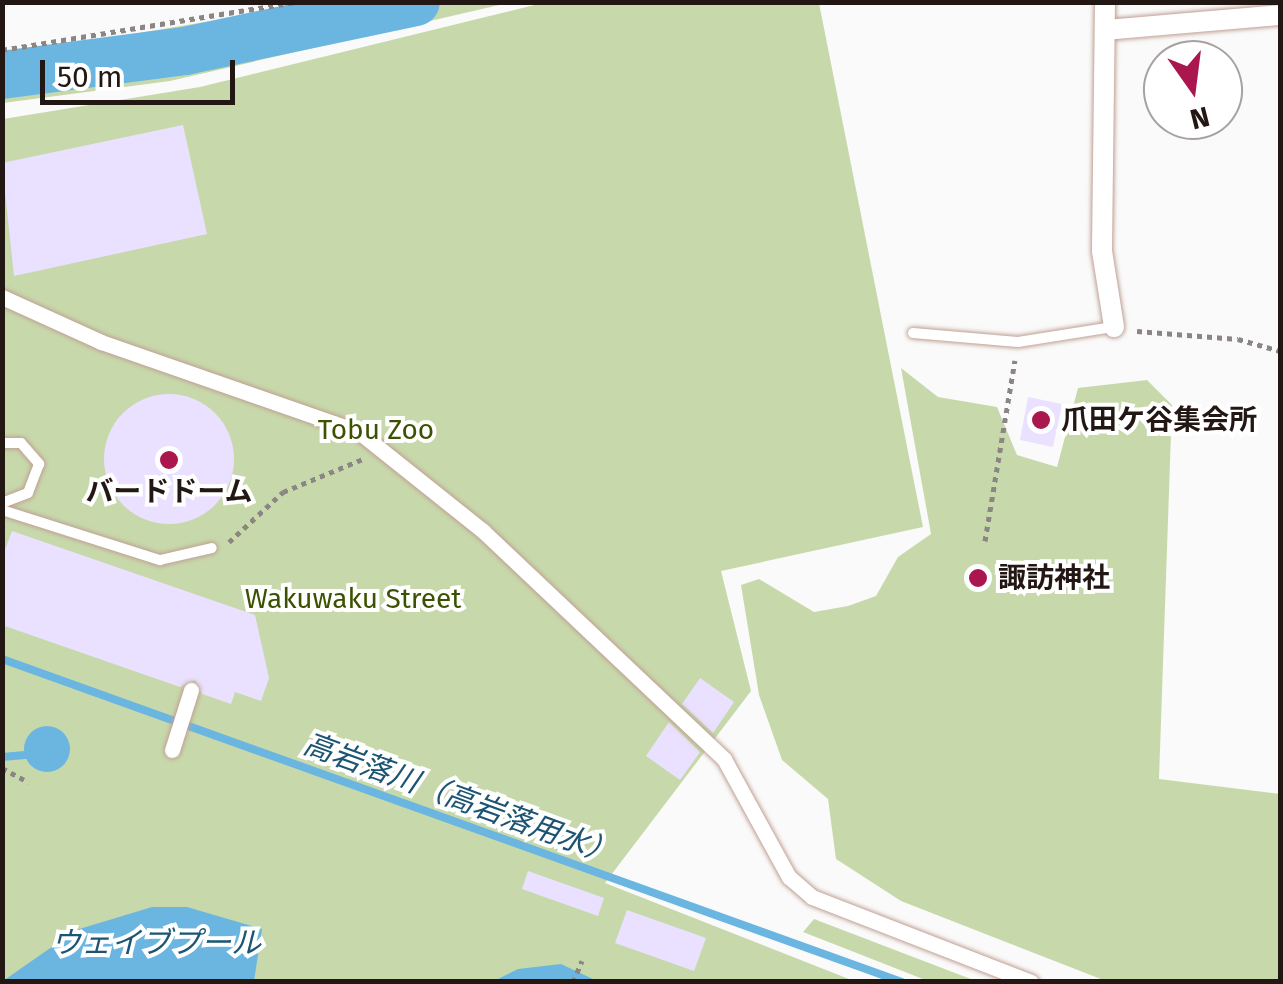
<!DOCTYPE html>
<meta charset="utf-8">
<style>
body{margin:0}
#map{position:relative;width:1283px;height:984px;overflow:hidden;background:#fafafa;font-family:"Fira Sans","Noto Sans JP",sans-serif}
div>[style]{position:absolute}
.green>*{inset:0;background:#c7d9ab}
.water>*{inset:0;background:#6bb6e1}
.round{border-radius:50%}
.stream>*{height:8px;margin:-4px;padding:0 4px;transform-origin:4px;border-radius:4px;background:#6bb6e1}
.river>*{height:48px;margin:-24px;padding:0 24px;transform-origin:24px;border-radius:24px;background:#6bb6e1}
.building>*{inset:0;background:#e9e1ff}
.path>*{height:5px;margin-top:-2.5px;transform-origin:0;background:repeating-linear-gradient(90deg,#8b8583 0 5px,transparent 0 10px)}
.roads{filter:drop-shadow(0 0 2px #c0a094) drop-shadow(0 0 2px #c0a094)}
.service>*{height:10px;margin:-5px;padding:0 5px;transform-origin:5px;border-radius:5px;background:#fff}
.pedestrian>*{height:15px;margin:-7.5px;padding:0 7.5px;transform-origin:7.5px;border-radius:7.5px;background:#fff}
.minor>*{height:20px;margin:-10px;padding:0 10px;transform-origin:10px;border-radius:10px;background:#fff}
.dots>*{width:28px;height:28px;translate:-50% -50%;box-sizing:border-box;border:5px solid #fff;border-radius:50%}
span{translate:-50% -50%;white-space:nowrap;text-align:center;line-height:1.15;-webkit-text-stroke:8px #fff;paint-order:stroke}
.poi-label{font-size:28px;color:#231713;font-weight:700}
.left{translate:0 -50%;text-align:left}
.park-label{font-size:28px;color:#3c5200}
.water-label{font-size:30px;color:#1b5573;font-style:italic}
.frame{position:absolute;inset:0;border:5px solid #231713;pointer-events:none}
.north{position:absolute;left:1143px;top:40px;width:100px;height:100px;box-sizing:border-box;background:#fff;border:2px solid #a7a2a1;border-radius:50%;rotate:166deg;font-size:28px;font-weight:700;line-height:40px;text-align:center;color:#231713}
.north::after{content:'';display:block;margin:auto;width:35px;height:45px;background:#a9174e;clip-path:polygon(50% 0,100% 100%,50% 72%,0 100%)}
.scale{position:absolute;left:40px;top:60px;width:195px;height:45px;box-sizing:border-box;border:5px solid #231713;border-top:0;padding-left:12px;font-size:30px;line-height:35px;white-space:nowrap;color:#231713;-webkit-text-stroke:8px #fff;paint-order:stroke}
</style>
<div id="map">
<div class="green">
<i style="clip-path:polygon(322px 2px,393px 3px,147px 53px,3px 70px,3px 56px)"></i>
<i style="clip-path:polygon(447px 2px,508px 3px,170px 81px,3px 103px,3px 85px,357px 29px)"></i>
<i style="clip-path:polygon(543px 3px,819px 3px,923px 527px,721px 571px,751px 691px,605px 883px,854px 981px,3px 981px,3px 119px,200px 87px)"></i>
<i style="clip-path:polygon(901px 368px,938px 397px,997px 407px,1017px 455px,1057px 467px,1078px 388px,1147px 380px,1172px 405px,1159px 779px,1280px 794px,1280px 981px,1106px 981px,901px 901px,836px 859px,828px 799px,782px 760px,759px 695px,741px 585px,759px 579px,814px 612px,848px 606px,876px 596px,898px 557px,931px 534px)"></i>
<i style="clip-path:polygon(814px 919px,976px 981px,928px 981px,803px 932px)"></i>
</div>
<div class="water">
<i class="round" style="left:24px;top:726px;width:46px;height:46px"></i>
<i style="clip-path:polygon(152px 907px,187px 907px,262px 929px,254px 981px,3px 981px,76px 930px)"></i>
<i style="clip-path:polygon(561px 964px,597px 981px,494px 981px,518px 969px)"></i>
</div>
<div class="stream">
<i style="left:2px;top:659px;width:956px;rotate:19.74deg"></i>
<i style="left:2px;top:757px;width:23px;rotate:-5deg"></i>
</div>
<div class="river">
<i style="left:2px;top:75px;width:185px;rotate:-7.5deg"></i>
<i style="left:185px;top:51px;width:236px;rotate:-12deg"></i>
</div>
<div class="building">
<i style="clip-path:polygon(183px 125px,207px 234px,14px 276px,2px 163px)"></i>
<i class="round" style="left:104px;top:394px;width:130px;height:130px"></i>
<i style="clip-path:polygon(1028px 397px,1062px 404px,1053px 447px,1020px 440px)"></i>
<i style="clip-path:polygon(12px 531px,255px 615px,269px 678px,261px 701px,235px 692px,231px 704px,202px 694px,195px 680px,180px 687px,2px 625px,2px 558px)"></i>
<i style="clip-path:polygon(700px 678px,734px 702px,713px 733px,682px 704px)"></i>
<i style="clip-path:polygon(669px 722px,700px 752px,680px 780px,646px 756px)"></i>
<i style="clip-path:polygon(528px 871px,604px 898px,598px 916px,522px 889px)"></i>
<i style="clip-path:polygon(627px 910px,706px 938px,694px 971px,615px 943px)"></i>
</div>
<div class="path">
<i style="left:2px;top:50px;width:296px;rotate:-9.3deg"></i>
<i style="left:1137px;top:331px;width:101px;rotate:4.5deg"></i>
<i style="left:1238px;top:339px;width:44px;rotate:15.9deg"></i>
<i style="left:985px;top:541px;width:183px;rotate:-80.6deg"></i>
<i style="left:229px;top:542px;width:74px;rotate:-42.8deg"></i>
<i style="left:283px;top:492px;width:89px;rotate:-22.5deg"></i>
<i style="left:2px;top:768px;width:30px;rotate:28deg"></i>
<i style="left:573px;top:982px;width:23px;rotate:-67deg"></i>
</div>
<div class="roads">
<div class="service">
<i style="left:913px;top:333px;width:105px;rotate:4.9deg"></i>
<i style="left:1018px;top:342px;width:96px;rotate:-9deg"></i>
<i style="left:2px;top:443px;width:19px"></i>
<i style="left:21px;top:443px;width:28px;rotate:49deg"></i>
<i style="left:39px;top:464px;width:31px;rotate:111deg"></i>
<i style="left:28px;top:493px;width:28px;rotate:159deg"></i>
<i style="left:2px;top:510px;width:166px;rotate:17.6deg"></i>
<i style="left:160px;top:560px;width:53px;rotate:-13deg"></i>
</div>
<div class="pedestrian">
<i style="left:2px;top:297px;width:109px;rotate:24.4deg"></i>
<i style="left:101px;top:342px;width:273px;rotate:19.2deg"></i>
<i style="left:359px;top:432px;width:159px;rotate:38.6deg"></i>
<i style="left:483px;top:531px;width:332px;rotate:43.4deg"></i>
<i style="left:724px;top:759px;width:135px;rotate:61.2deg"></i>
<i style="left:789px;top:877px;width:30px;rotate:41deg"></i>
<i style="left:812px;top:897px;width:235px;rotate:21.2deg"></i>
<i style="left:172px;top:750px;width:63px;rotate:-72.4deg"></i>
</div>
<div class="minor">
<i style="left:1105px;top:2px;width:249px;rotate:90.7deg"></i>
<i style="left:1102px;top:251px;width:77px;rotate:81deg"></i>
<i style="left:1105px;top:30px;width:176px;rotate:-4.9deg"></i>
</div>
</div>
<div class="dots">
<i style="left:1041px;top:420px;background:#a9174e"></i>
<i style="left:169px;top:460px;background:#a9174e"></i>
<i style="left:978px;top:578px;background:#a9174e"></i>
</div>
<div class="poi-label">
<span class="left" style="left:1061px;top:420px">爪田ケ谷集会所</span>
<span style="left:169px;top:492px">バードドーム</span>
<span class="left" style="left:998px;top:578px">諏訪神社</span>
</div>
<div class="park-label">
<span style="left:376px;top:430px">Tobu Zoo</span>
<span style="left:353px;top:599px">Wakuwaku Street</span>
</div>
<div class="water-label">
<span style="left:460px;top:799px;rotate:20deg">高岩落川（高岩落用水）</span>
<span style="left:156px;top:943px">ウェイブプール</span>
</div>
<div class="frame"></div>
<div class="north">N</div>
<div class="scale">50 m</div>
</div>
